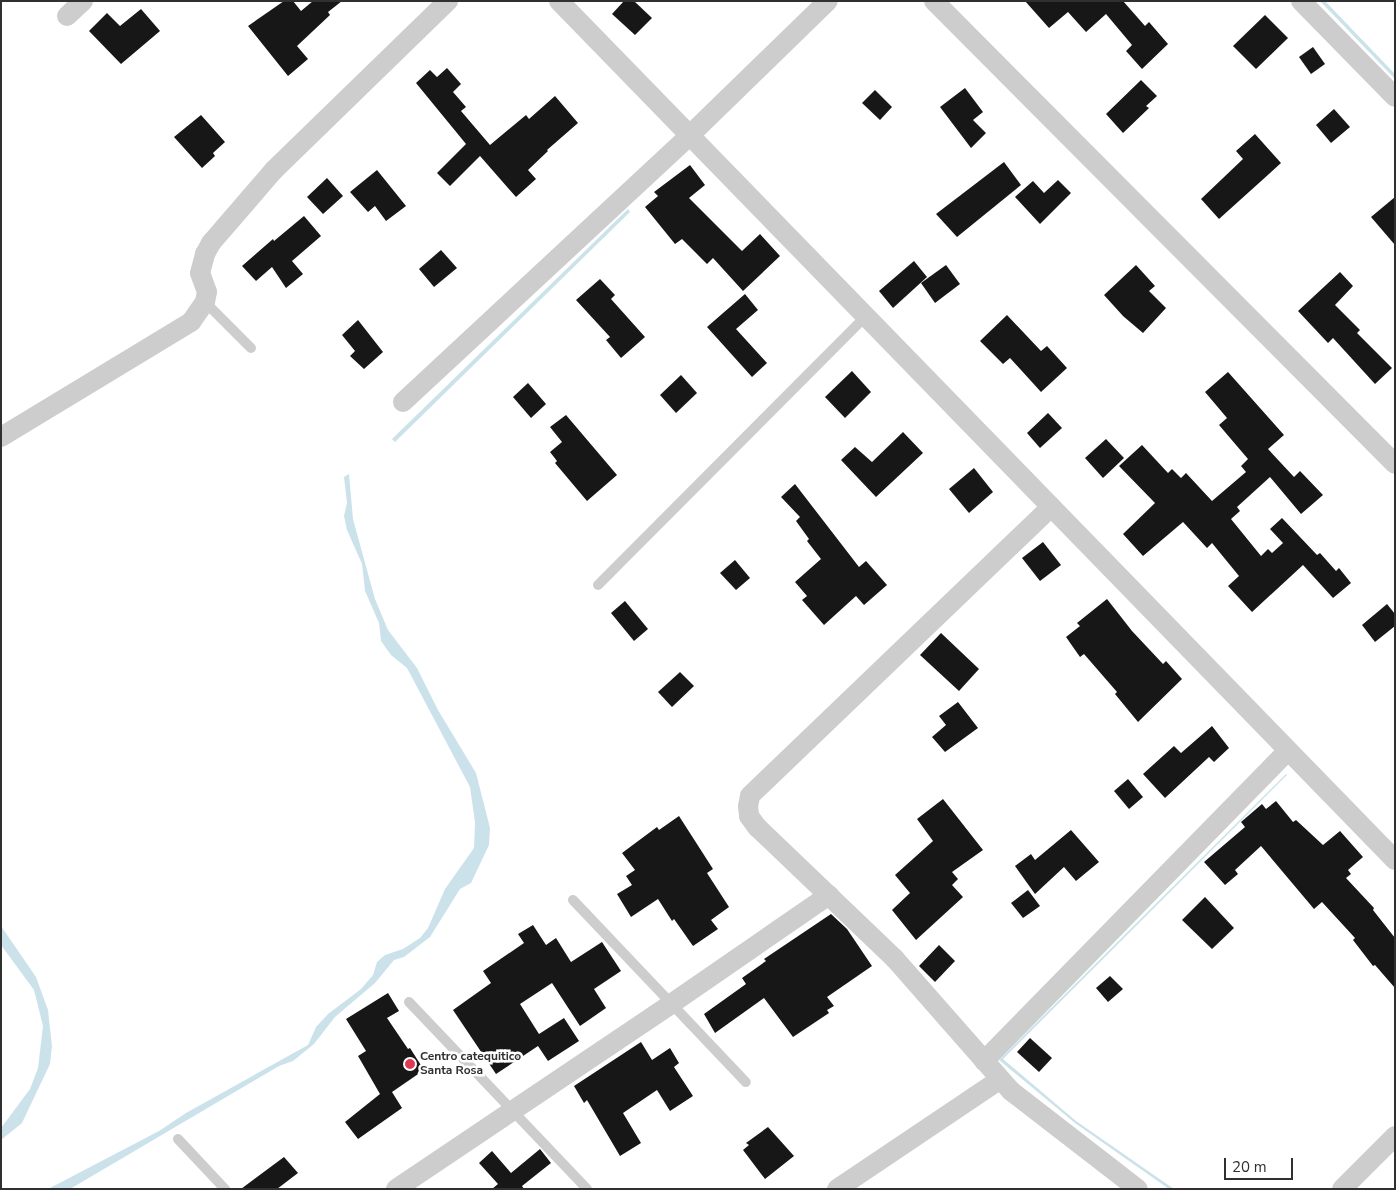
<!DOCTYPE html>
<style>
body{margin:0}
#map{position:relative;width:1396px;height:1190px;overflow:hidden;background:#fff;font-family:"Nunito Sans",sans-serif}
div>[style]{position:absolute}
.water>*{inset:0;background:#cce2eb}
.building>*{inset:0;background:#171717}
.lane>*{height:10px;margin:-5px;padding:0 5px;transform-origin:5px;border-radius:5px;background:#cdcdcd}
.street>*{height:20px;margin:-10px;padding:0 10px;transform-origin:10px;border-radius:10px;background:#cdcdcd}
.dots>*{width:14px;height:14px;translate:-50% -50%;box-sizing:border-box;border:2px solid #fff;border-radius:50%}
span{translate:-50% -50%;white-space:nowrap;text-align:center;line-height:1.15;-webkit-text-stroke:5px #fff;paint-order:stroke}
.poi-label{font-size:12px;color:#303030;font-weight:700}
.left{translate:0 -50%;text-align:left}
.frame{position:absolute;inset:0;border:2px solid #303030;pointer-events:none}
.scale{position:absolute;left:1224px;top:1158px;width:69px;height:22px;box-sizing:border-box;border:2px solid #303030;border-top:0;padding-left:6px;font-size:15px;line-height:18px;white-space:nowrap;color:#303030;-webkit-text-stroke:4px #fff;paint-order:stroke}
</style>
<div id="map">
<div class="water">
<i style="clip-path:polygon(1320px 1px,1325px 1px,1395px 74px,1395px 79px)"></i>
<i style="clip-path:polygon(628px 209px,630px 212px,395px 442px,392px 439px)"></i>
<i style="clip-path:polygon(349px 474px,353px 519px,375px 599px,388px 630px,417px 668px,438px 710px,476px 773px,490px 828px,489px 845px,471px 883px,460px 889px,430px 937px,404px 957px,394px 960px,375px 983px,335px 1017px,314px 1044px,293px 1061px,279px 1066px,70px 1189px,48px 1189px,159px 1131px,186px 1113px,308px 1045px,316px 1027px,328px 1014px,361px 989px,373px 975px,377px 962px,385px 955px,403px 949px,420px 938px,428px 928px,445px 889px,474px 848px,475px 822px,470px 787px,407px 668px,391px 655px,381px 641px,379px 623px,365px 591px,362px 564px,347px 530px,344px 516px,347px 503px,344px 477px)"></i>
<i style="clip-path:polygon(1286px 774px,1287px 775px,1003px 1059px,1076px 1121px,1174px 1189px,1169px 1189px,1075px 1123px,999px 1060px)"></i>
<i style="clip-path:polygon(1px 926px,36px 977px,48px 1010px,52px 1046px,50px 1064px,22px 1123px,1px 1140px,1px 1128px,30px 1089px,38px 1068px,43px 1026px,34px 990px,1px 945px)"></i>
</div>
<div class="building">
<i style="clip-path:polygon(284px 1px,293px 1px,301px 11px,313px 1px,342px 1px,328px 12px,330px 15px,297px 46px,308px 59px,288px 76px,248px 26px)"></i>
<i style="clip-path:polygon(624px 1px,634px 1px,652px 18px,635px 35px,612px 14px)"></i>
<i style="clip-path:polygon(1025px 1px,1123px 1px,1145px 26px,1149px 22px,1168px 44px,1142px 69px,1126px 51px,1132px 45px,1106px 14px,1086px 32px,1068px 12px,1049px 28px)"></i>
<i style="clip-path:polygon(141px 9px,160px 31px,121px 64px,89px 31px,107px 13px,120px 26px)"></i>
<i style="clip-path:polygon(1265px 15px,1288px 38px,1256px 69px,1233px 46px)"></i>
<i style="clip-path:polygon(1313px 47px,1325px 64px,1311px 74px,1299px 57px)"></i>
<i style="clip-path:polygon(447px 68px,461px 84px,453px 92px,466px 107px,461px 111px,490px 145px,526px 115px,529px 119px,555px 96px,578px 123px,547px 150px,548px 151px,528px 170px,536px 179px,516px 197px,480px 156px,450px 186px,437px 173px,466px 144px,416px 83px,430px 70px,437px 77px)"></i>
<i style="clip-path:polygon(1141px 80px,1157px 96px,1146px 106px,1149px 108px,1123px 133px,1106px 114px)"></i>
<i style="clip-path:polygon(965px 88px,983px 112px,973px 120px,986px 133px,971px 148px,940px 107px)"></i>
<i style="clip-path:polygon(875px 90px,892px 107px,880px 120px,862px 103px)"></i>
<i style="clip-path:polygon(1334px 109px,1350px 127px,1331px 143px,1316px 125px)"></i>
<i style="clip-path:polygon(201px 115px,225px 142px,213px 153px,215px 156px,202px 168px,174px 137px)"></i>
<i style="clip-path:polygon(1255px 134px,1281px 163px,1219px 219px,1201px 199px,1243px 159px,1236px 151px)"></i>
<i style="clip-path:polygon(1004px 162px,1021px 185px,957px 237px,936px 214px)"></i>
<i style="clip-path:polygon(690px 165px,705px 185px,689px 198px,742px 251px,760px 234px,780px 256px,743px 291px,713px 258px,707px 264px,682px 239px,675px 244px,645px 207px,658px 196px,654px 192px)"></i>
<i style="clip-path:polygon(377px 170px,406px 206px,386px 221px,375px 206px,368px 212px,350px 192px)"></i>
<i style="clip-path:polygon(327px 178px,343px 196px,323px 214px,307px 197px)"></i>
<i style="clip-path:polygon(1058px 180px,1071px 193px,1040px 224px,1015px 197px,1033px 181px,1044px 193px)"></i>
<i style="clip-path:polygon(1395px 197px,1395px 245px,1371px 217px)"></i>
<i style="clip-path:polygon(304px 216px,321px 236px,292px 261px,303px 274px,286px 288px,272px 267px,256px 281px,242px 266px,273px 239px,274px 241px)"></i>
<i style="clip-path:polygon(441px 250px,457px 268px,434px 287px,419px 269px)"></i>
<i style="clip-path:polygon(914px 261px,927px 277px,893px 308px,879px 291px)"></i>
<i style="clip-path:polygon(946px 265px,960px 284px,935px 303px,921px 283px)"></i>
<i style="clip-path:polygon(1136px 265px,1155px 286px,1149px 291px,1166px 308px,1143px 333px,1123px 316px,1104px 295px)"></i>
<i style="clip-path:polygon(1340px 272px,1353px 286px,1335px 305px,1360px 330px,1357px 333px,1392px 368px,1375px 384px,1333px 338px,1328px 343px,1298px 311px)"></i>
<i style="clip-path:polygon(600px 279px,615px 295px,611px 299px,645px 337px,621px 358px,606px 340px,610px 337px,576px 300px)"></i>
<i style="clip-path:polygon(745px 294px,758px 310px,736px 329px,767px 363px,752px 377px,707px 327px)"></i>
<i style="clip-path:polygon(1007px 315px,1041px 351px,1047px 346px,1067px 368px,1041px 392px,1010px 358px,1003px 364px,980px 341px)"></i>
<i style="clip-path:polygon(358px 320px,383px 352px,364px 369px,350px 356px,355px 351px,342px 335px)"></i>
<i style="clip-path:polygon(852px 371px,871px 392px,845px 418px,825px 397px)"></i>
<i style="clip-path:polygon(1228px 372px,1284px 435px,1268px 449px,1294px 477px,1300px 471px,1323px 495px,1301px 514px,1270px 477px,1237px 507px,1240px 511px,1231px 519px,1261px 556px,1268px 549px,1272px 553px,1283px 543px,1270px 529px,1282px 518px,1317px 555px,1320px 553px,1336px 571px,1339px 568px,1351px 583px,1333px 598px,1303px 565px,1252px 612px,1228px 586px,1239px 576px,1212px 543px,1207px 548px,1183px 522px,1143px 556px,1123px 534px,1155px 503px,1119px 466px,1142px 445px,1168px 473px,1172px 469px,1181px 478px,1186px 473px,1212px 501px,1246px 472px,1241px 466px,1248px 459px,1219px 425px,1227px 418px,1205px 392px)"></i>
<i style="clip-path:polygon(681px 375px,697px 393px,676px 413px,660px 395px)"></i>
<i style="clip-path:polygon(528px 383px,546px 404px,531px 418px,513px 397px)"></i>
<i style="clip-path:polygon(1048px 413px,1062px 428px,1040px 448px,1027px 433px)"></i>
<i style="clip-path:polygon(566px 415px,617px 475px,587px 501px,555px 463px,557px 461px,550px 452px,562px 442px,550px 427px)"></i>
<i style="clip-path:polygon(903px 432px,923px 453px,876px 497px,841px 460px,855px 447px,872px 462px)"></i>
<i style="clip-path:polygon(1106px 439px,1124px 458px,1103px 478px,1085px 458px)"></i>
<i style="clip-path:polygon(974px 468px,993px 492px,969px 513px,949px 489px)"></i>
<i style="clip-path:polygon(795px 484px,859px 567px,866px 561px,887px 585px,864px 605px,856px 596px,824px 625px,802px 600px,807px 596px,795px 582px,821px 559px,807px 541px,809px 539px,796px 521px,800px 517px,781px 497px)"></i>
<i style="clip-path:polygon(1043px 542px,1061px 565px,1040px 581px,1022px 558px)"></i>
<i style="clip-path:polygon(735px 560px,750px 578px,736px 590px,720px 573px)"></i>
<i style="clip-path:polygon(1107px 599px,1132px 631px,1163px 664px,1166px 661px,1182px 679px,1138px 722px,1115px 694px,1117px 692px,1084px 654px,1080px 657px,1066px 637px,1080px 626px,1077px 623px)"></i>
<i style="clip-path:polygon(625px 601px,648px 629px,634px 641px,611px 613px)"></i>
<i style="clip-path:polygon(1387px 604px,1395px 614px,1395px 626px,1375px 642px,1362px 625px)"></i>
<i style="clip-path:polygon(941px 633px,979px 669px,959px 691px,920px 655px)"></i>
<i style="clip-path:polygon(680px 672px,694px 686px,672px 707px,658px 692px)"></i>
<i style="clip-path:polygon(958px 702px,978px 728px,945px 752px,932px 737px,946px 725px,939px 716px)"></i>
<i style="clip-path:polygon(1212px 726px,1229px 748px,1214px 762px,1209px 757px,1165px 798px,1143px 774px,1174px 746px,1181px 753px)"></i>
<i style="clip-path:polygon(1128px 779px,1143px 797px,1129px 809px,1114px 791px)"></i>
<i style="clip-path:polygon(943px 799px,983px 850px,952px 872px,958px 879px,952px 885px,963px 897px,916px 940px,892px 910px,910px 893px,895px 875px,933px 841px,917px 819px)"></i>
<i style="clip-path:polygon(1276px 801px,1293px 822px,1296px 820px,1323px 845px,1340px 831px,1363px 857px,1348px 870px,1351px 874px,1346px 878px,1374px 908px,1373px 910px,1395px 938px,1395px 988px,1375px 965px,1373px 966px,1353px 940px,1355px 938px,1322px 902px,1314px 909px,1261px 846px,1235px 870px,1238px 874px,1225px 885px,1204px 862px,1245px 827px,1241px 822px,1262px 804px,1266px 809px)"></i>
<i style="clip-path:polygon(679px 816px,713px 869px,707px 873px,729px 907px,711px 920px,718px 929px,693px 946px,674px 919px,672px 921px,658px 899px,631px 917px,617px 894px,632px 885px,626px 876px,635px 870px,622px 853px,657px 827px,659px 830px)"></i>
<i style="clip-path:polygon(1071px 830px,1099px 862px,1076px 881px,1064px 867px,1035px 894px,1015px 866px,1031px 854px,1035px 860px)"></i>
<i style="clip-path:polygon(1028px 890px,1040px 906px,1023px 918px,1011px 903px)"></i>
<i style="clip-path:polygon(1205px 897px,1234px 928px,1212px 949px,1182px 920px)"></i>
<i style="clip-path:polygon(831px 914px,847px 929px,872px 966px,827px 997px,834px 1006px,827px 1010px,829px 1013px,793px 1037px,764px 998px,715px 1033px,704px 1014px,746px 984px,742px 978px,766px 961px,764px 959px)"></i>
<i style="clip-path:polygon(533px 925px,546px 945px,556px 938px,571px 962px,602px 942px,621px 971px,594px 989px,606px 1008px,580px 1026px,552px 983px,520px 1004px,539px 1034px,564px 1018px,579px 1041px,548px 1061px,538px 1046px,496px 1074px,453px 1010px,491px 983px,483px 971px,524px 943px,518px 934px)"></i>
<i style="clip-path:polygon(939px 945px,955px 961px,935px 982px,919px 966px)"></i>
<i style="clip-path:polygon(1110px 976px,1123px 989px,1108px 1002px,1096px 988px)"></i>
<i style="clip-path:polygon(388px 993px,399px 1011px,387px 1018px,408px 1049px,410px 1048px,424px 1070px,392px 1092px,402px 1108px,358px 1139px,345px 1122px,380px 1094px,358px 1056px,366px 1051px,346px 1019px)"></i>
<i style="clip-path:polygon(1030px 1038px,1052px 1058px,1039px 1072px,1017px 1052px)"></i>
<i style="clip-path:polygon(641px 1042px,652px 1060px,670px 1048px,679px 1063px,674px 1067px,693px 1096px,670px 1111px,657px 1090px,623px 1113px,641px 1143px,620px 1156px,587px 1100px,584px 1103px,574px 1086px)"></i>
<i style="clip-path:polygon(768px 1127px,794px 1156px,765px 1179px,743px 1150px,749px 1145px,746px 1143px)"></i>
<i style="clip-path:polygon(540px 1149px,551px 1163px,522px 1186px,524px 1189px,492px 1189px,498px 1184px,479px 1163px,492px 1151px,511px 1173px)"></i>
<i style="clip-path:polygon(284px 1157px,298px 1173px,277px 1189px,241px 1189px)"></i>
</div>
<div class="lane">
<i style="left:205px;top:302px;width:65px;rotate:45deg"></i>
<i style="left:598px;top:585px;width:380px;rotate:-45.1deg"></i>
<i style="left:573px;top:900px;width:251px;rotate:46.5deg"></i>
<i style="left:409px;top:1002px;width:258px;rotate:46.4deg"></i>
<i style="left:178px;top:1139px;width:69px;rotate:46.8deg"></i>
</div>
<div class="street">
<i style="left:559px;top:1px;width:1199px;rotate:45.78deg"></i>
<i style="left:934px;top:1px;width:653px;rotate:45.12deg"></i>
<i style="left:1301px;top:1px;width:134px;rotate:45.6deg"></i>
<i style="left:67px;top:16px;width:22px;rotate:-43deg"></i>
<i style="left:403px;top:402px;width:392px;rotate:-42.9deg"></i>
<i style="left:690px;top:135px;width:192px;rotate:-44.2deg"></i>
<i style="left:1px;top:437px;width:222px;rotate:-31.2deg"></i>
<i style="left:191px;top:322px;width:24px;rotate:-55deg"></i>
<i style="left:205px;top:302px;width:10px;rotate:-79deg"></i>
<i style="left:207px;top:292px;width:20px;rotate:-110deg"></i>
<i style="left:200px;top:273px;width:20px;rotate:-75deg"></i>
<i style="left:205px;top:254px;width:13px;rotate:-61deg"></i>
<i style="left:211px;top:243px;width:96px;rotate:-49.2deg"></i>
<i style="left:274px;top:170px;width:243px;rotate:-44.2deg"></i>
<i style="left:1051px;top:507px;width:417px;rotate:136.2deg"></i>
<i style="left:750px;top:796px;width:10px;rotate:101deg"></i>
<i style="left:748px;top:806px;width:10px;rotate:84deg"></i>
<i style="left:749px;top:816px;width:14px;rotate:54deg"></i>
<i style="left:757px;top:827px;width:191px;rotate:43.7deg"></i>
<i style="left:895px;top:959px;width:176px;rotate:48.7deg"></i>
<i style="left:1011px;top:1091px;width:160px;rotate:37.7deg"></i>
<i style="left:984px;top:1061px;width:434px;rotate:-45.6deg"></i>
<i style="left:396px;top:1189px;width:331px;rotate:-33.9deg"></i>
<i style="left:671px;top:1004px;width:192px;rotate:-34.6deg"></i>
<i style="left:837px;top:1189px;width:195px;rotate:-33.9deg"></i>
<i style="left:1342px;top:1189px;width:75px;rotate:-45deg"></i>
</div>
<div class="dots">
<i style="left:410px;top:1064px;background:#df3a54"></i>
</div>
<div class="poi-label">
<span class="left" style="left:420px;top:1064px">Centro catequitico<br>Santa Rosa</span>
</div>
<div class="frame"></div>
<div class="scale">20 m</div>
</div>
